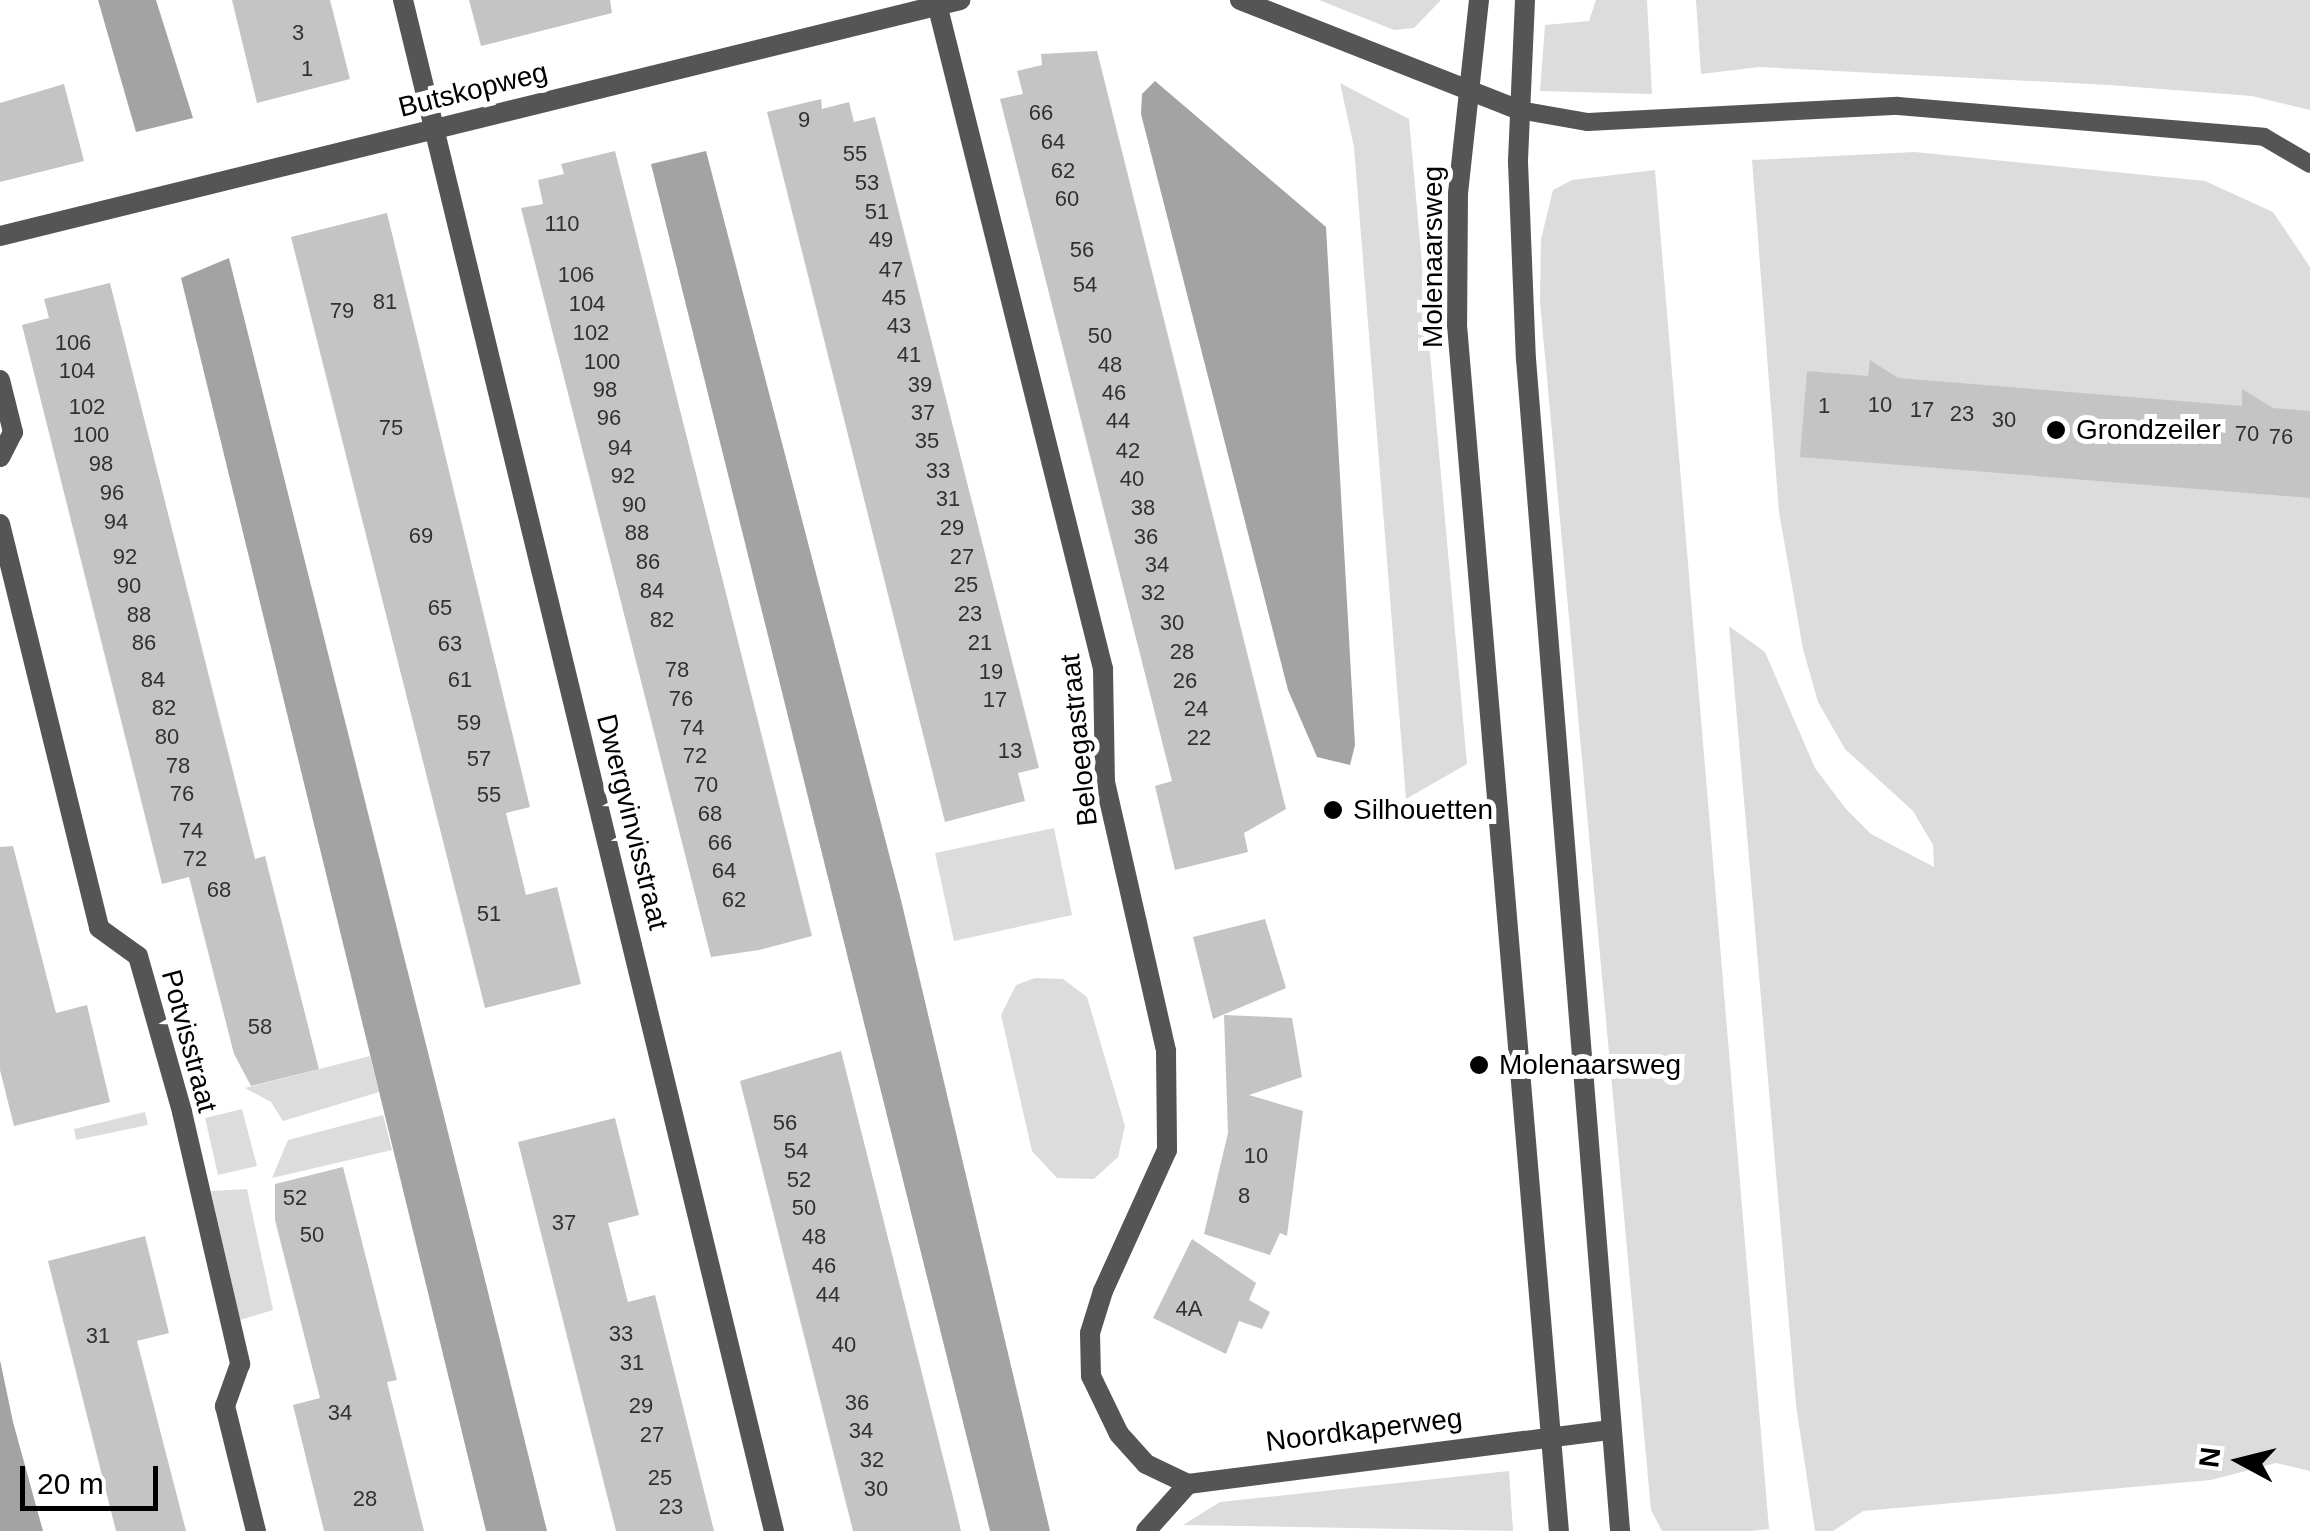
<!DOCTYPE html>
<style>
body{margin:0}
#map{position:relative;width:2310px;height:1531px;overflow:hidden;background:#fff;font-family:Arial,sans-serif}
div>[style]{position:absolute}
.green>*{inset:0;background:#dcdcdc}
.water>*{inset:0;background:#a3a3a3}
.building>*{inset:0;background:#c4c4c4}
.service>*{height:18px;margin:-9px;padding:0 9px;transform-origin:9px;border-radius:9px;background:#555}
.minor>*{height:20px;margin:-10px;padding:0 10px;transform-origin:10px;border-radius:10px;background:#555}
.tertiary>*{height:20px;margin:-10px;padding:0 10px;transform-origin:10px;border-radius:10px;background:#555}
.dots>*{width:28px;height:28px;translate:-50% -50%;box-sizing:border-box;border:5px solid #fff;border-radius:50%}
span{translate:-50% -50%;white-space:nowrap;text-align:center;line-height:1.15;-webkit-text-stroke:10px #fff;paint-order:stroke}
.number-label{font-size:22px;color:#313131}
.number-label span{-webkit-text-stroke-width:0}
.street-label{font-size:28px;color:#000}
.poi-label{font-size:28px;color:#000}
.left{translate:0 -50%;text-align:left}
.north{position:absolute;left:2190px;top:1411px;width:100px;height:100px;-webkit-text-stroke:8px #fff;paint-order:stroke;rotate:277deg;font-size:28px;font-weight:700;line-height:40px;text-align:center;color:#000}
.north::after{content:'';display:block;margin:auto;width:35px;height:45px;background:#000;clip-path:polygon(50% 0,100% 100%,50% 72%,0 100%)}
.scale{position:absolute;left:20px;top:1466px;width:138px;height:45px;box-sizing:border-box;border:5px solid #000;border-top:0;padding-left:12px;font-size:30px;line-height:35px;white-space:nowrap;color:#000;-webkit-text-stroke:8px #fff;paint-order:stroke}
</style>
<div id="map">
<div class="green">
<i style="clip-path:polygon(1319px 0,1441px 0,1414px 28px,1394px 30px)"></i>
<i style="clip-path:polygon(1596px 0,1647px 0,1652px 94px,1540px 91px,1545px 25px,1589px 21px)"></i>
<i style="clip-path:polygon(1696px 0,2310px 0,2310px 110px,2252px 96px,2109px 85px,1759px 67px,1701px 74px)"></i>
<i style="clip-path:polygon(1340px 83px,1409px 119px,1467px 764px,1406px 799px,1354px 147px)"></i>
<i style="clip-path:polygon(1915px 152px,2205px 181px,2273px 212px,2310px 267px,2310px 1471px,2276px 1463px,2211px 1480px,1863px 1511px,1833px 1531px,1815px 1531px,1796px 1405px,1729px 626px,1765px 652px,1815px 768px,1846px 809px,1871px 834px,1934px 867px,1933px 845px,1913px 811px,1845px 749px,1818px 702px,1803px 649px,1779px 512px,1752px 160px)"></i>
<i style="clip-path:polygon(1655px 170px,1769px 1529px,1751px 1531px,1662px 1531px,1651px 1510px,1540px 302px,1541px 239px,1553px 190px,1572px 180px)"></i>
<i style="clip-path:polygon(1054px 828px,1072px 915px,954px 941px,935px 853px)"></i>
<i style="clip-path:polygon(1035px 978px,1063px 979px,1087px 997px,1125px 1126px,1118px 1157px,1094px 1179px,1057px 1178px,1032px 1151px,1001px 1015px,1016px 985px)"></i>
<i style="clip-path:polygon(370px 1056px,379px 1092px,283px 1121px,271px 1102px,245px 1088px)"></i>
<i style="clip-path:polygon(242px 1109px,257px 1166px,218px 1175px,205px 1118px)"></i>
<i style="clip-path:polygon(145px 1112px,148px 1125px,76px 1140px,74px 1129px)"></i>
<i style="clip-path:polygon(383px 1115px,392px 1150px,272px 1178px,288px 1140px)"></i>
<i style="clip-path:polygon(247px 1189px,273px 1310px,240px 1320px,211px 1191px)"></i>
<i style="clip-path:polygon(1509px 1471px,1513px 1531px,1183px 1525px,1220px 1502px)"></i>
</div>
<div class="water">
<i style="clip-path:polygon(98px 0,156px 0,193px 118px,136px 132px)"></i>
<i style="clip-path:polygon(1155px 81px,1326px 227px,1355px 745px,1350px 765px,1317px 757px,1288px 690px,1141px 114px,1142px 94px)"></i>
<i style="clip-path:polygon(706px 151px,901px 900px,1050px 1531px,990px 1531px,651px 164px)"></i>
<i style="clip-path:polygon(229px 258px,488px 1292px,547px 1531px,486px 1531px,181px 278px)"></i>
<i style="clip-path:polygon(0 1360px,13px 1422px,43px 1531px,0 1531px)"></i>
</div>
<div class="building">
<i style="clip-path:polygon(232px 0,330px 0,350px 79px,257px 103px)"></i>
<i style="clip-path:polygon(469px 0,610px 0,612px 13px,481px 46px)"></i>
<i style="clip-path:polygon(1097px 51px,1286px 809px,1244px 833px,1248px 852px,1175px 870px,1155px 786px,1172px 781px,1000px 99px,1023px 94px,1017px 71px,1042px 65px,1041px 54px)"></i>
<i style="clip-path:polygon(64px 84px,84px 161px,0 182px,0 103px)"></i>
<i style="clip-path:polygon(821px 99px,822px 109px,849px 102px,854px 122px,875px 117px,1039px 768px,1018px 773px,1025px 801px,945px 822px,767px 112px)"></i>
<i style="clip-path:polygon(615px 151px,812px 936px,759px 950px,711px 957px,521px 208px,543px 204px,538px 180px,564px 174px,561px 164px)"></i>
<i style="clip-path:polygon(387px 213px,530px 807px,506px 813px,526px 895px,557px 887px,581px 984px,485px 1008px,291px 237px)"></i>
<i style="clip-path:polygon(110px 283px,255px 859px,265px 856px,319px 1069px,251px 1086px,234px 1054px,189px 877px,162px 884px,22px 325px,49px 318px,44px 299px)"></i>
<i style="clip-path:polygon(1870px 360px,1898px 378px,2242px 406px,2242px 389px,2273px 408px,2310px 411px,2310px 498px,1800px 457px,1807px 371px,1868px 376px)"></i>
<i style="clip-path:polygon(13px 846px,56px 1013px,87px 1005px,110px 1102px,14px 1126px,0 1070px,0 847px)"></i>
<i style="clip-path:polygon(1265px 919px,1286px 988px,1213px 1019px,1193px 937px)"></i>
<i style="clip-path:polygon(1224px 1015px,1292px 1018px,1302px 1077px,1249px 1095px,1303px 1111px,1287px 1236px,1280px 1233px,1270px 1255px,1204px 1234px,1228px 1133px)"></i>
<i style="clip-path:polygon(841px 1051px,952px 1493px,961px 1531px,853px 1531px,740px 1081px)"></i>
<i style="clip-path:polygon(615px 1118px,639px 1215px,608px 1223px,628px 1302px,655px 1295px,714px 1531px,616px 1531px,518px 1142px)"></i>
<i style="clip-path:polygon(343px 1167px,397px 1380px,387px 1382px,424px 1531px,324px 1531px,293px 1405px,320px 1398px,275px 1220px,275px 1184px)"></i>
<i style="clip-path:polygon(145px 1236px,169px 1333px,137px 1341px,186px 1531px,116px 1531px,48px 1261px)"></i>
<i style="clip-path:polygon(1192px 1239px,1256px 1283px,1249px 1300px,1270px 1312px,1262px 1329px,1239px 1321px,1226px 1354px,1153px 1318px)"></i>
</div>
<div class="service">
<i style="left:1519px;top:110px;width:70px;rotate:9.9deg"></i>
<i style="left:1588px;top:122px;width:310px;rotate:-3deg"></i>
<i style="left:1898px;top:106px;width:367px;rotate:4.8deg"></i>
<i style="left:2264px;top:137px;width:53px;rotate:30.4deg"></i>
</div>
<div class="minor">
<i style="left:403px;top:0;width:1575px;rotate:76.38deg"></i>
<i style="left:936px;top:0;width:690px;rotate:75.98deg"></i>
<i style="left:1103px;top:669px;width:113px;rotate:89deg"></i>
<i style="left:1105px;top:782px;width:276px;rotate:77.2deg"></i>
<i style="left:1166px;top:1051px;width:99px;rotate:89.4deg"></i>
<i style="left:1167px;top:1150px;width:155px;rotate:114.4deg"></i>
<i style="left:1103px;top:1291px;width:44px;rotate:107.2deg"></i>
<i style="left:1090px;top:1333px;width:43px;rotate:88.7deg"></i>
<i style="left:1091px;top:1376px;width:64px;rotate:64.2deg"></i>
<i style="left:1119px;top:1434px;width:40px;rotate:48deg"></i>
<i style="left:1146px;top:1464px;width:47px;rotate:25.5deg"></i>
<i style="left:1240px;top:0;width:300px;rotate:21.5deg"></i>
<i style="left:0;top:236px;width:989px;rotate:-13.81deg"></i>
<i style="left:0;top:380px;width:54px;rotate:76deg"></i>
<i style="left:13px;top:432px;width:28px;rotate:117deg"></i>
<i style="left:0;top:524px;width:416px;rotate:76.2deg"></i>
<i style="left:99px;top:928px;width:48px;rotate:35.7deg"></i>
<i style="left:138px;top:956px;width:162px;rotate:74.2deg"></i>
<i style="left:182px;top:1112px;width:259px;rotate:77deg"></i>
<i style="left:240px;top:1364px;width:45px;rotate:109.7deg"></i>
<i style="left:225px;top:1406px;width:129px;rotate:76.1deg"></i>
<i style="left:1146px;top:1531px;width:63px;rotate:-48.2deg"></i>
<i style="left:1188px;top:1484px;width:426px;rotate:-7.3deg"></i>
</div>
<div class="tertiary">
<i style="left:1479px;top:0;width:194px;rotate:96.2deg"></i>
<i style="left:1458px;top:193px;width:132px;rotate:90.4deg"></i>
<i style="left:1457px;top:325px;width:1210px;rotate:85.17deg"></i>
<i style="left:1525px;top:0;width:162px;rotate:92.5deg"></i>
<i style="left:1518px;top:162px;width:197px;rotate:87.7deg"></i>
<i style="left:1526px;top:359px;width:1176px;rotate:85.41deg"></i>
</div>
<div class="dots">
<i style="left:2056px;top:430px;background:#000"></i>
<i style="left:1333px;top:810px;background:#000"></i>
<i style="left:1479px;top:1065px;background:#000"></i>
</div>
<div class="number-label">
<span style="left:298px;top:33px">3</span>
<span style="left:307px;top:69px">1</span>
<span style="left:1041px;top:113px">66</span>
<span style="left:804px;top:120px">9</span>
<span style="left:1053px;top:142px">64</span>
<span style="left:855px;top:154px">55</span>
<span style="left:1063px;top:171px">62</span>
<span style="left:867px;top:183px">53</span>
<span style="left:1067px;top:199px">60</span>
<span style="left:877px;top:212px">51</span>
<span style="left:562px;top:224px">110</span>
<span style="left:881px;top:240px">49</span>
<span style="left:1082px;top:250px">56</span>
<span style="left:891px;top:270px">47</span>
<span style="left:576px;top:275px">106</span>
<span style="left:1085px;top:285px">54</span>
<span style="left:894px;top:298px">45</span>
<span style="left:385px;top:302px">81</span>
<span style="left:587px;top:304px">104</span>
<span style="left:342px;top:311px">79</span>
<span style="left:899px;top:326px">43</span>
<span style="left:591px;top:333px">102</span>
<span style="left:1100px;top:336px">50</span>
<span style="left:73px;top:343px">106</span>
<span style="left:909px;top:355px">41</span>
<span style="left:602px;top:362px">100</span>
<span style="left:1110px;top:365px">48</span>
<span style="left:77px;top:371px">104</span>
<span style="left:920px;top:385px">39</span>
<span style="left:605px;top:390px">98</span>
<span style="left:1114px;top:393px">46</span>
<span style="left:1880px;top:405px">10</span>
<span style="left:1824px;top:406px">1</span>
<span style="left:87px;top:407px">102</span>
<span style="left:1922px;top:410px">17</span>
<span style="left:923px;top:413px">37</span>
<span style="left:1962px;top:414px">23</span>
<span style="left:609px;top:418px">96</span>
<span style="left:2004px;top:420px">30</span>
<span style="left:1118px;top:421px">44</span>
<span style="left:391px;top:428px">75</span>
<span style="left:2247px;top:434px">70</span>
<span style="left:91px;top:435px">100</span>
<span style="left:2281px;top:437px">76</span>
<span style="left:927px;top:441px">35</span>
<span style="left:620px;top:448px">94</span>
<span style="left:1128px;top:451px">42</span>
<span style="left:101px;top:464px">98</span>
<span style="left:938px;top:471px">33</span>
<span style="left:623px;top:476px">92</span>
<span style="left:1132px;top:479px">40</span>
<span style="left:112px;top:493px">96</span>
<span style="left:948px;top:499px">31</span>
<span style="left:634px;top:505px">90</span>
<span style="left:1143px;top:508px">38</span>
<span style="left:116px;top:522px">94</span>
<span style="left:952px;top:528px">29</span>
<span style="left:637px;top:533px">88</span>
<span style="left:421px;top:536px">69</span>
<span style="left:1146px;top:537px">36</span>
<span style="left:125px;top:557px">92</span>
<span style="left:962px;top:557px">27</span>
<span style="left:648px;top:562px">86</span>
<span style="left:1157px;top:565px">34</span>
<span style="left:966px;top:585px">25</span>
<span style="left:129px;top:586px">90</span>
<span style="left:652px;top:591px">84</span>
<span style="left:1153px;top:593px">32</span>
<span style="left:440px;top:608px">65</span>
<span style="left:970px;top:614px">23</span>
<span style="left:139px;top:615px">88</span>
<span style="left:662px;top:620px">82</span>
<span style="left:1172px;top:623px">30</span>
<span style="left:144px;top:643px">86</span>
<span style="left:980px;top:643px">21</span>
<span style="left:450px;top:644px">63</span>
<span style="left:1182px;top:652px">28</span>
<span style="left:677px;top:670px">78</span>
<span style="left:991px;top:672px">19</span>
<span style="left:153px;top:680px">84</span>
<span style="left:460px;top:680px">61</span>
<span style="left:1185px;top:681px">26</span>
<span style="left:681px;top:699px">76</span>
<span style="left:995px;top:700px">17</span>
<span style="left:164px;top:708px">82</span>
<span style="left:1196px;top:709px">24</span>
<span style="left:469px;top:723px">59</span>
<span style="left:692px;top:728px">74</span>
<span style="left:167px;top:737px">80</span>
<span style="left:1199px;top:738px">22</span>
<span style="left:1010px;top:751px">13</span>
<span style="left:695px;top:756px">72</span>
<span style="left:479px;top:759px">57</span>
<span style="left:178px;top:766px">78</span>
<span style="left:706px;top:785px">70</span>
<span style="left:182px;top:794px">76</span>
<span style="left:489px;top:795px">55</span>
<span style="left:710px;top:814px">68</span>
<span style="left:191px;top:831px">74</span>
<span style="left:720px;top:843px">66</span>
<span style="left:195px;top:859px">72</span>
<span style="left:724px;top:871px">64</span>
<span style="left:219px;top:890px">68</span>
<span style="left:734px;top:900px">62</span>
<span style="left:489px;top:914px">51</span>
<span style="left:260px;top:1027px">58</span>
<span style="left:785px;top:1123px">56</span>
<span style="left:796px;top:1151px">54</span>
<span style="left:1256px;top:1156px">10</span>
<span style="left:799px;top:1180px">52</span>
<span style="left:1244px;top:1196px">8</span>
<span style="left:295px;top:1198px">52</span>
<span style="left:804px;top:1208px">50</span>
<span style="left:564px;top:1223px">37</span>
<span style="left:312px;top:1235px">50</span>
<span style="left:814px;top:1237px">48</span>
<span style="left:824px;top:1266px">46</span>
<span style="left:828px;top:1295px">44</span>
<span style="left:1189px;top:1309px">4A</span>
<span style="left:621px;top:1334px">33</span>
<span style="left:98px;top:1336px">31</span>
<span style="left:844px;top:1345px">40</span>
<span style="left:632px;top:1363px">31</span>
<span style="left:857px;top:1403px">36</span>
<span style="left:641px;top:1406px">29</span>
<span style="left:340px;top:1413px">34</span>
<span style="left:861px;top:1431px">34</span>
<span style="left:652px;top:1435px">27</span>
<span style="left:872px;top:1460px">32</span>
<span style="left:660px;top:1478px">25</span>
<span style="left:876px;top:1489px">30</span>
<span style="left:365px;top:1499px">28</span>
<span style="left:671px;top:1507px">23</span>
</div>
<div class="street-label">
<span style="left:473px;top:90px;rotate:-14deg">Butskopweg</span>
<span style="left:1433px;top:257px;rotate:-90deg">Molenaarsweg</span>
<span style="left:1079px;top:740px;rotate:-96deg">Beloegastraat</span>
<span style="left:632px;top:822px;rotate:76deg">Dwergvinvisstraat</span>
<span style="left:189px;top:1041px;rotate:75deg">Potvisstraat</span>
<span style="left:1364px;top:1430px;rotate:-7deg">Noordkaperweg</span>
</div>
<div class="poi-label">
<span class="left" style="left:2076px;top:430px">Grondzeiler</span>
<span class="left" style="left:1353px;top:810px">Silhouetten</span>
<span class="left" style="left:1499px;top:1065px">Molenaarsweg</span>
</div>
<div class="north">N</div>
<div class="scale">20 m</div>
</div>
